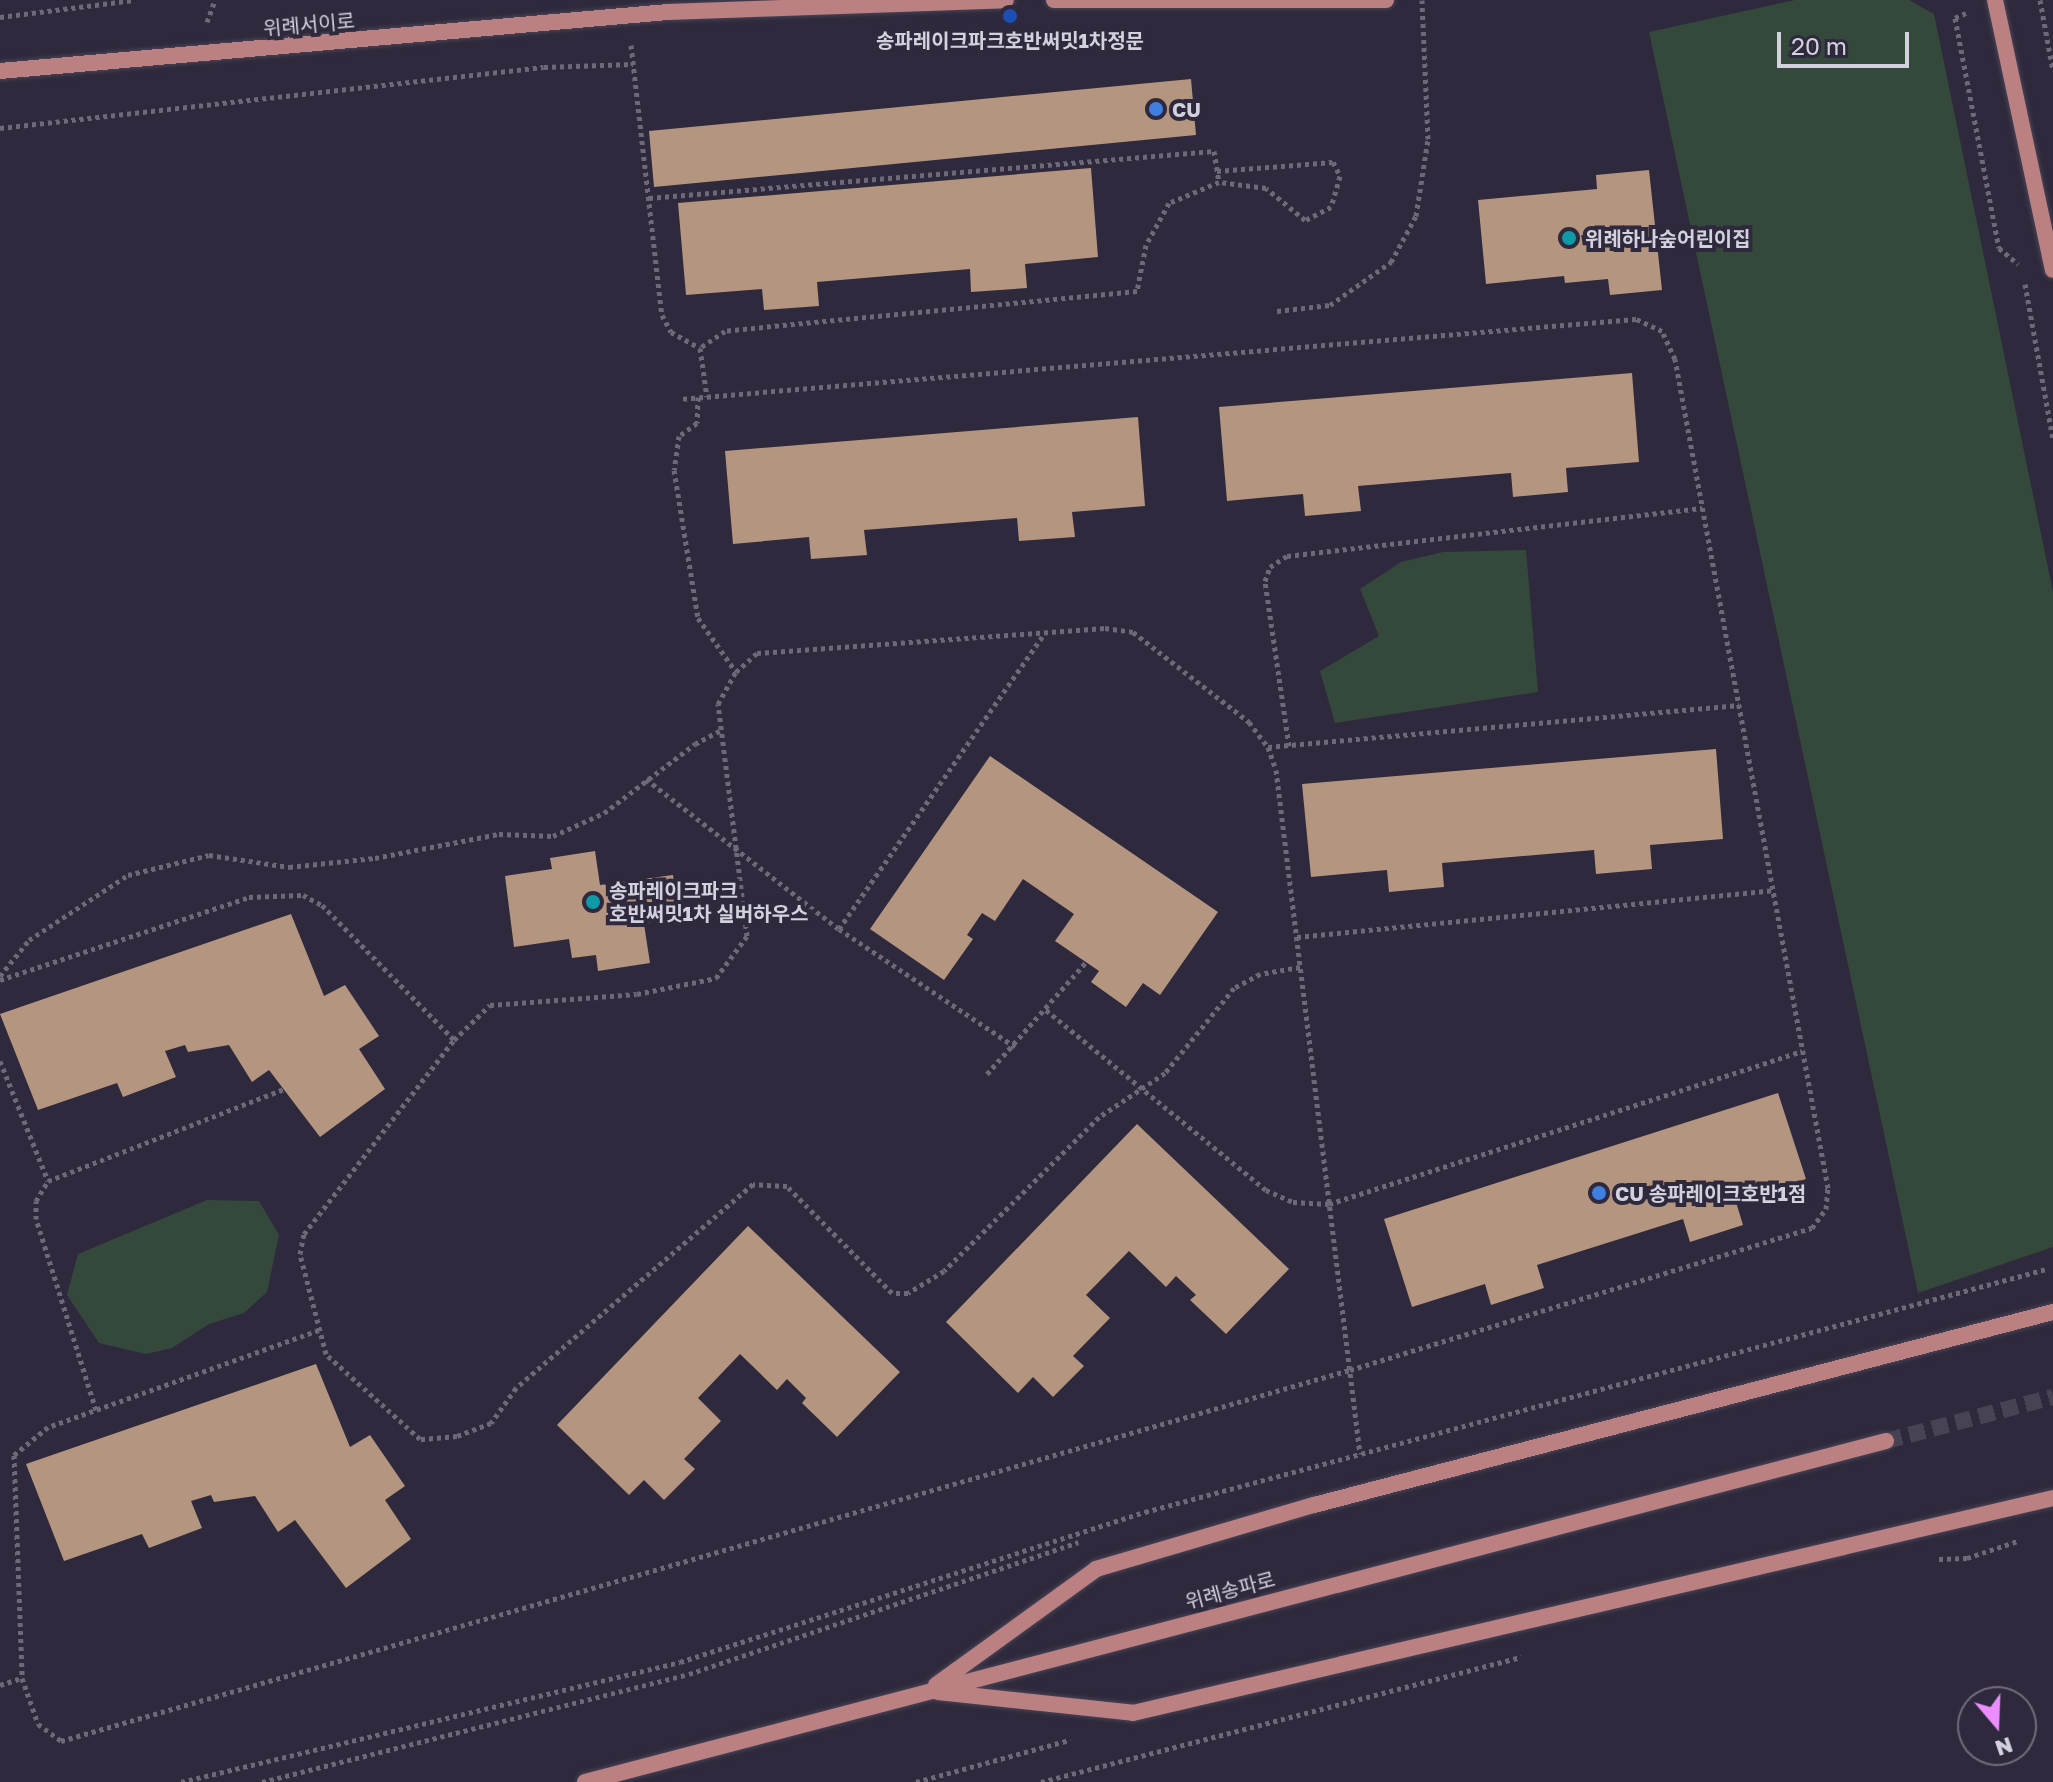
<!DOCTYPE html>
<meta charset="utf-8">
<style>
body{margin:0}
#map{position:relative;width:2053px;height:1782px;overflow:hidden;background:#2e293c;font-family:"Golos Text","Noto Sans KR",sans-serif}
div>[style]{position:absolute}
.green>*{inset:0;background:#34493c}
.building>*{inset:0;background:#b4957f}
.secondary-tunnel>*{height:16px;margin-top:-8px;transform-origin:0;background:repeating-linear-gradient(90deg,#474254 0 16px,transparent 0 24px)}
.path>*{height:5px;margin-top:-2.5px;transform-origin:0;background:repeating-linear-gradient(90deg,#6d6979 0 4px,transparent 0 8px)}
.roads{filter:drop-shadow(0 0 2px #494456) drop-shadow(0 0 2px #494456)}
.secondary>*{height:16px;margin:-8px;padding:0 8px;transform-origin:8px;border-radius:8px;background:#bb8082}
.dots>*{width:22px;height:22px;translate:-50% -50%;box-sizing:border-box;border:4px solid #2e293c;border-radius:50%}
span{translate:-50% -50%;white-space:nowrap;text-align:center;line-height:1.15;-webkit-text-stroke:8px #2e293c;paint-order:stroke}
.street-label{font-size:20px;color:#d4d1de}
.poi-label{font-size:20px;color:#d4d1de;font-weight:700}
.left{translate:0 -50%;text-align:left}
.north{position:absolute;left:1957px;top:1686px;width:80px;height:80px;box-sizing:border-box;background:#2e293c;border:2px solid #706c7d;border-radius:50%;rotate:161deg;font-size:22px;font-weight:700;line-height:32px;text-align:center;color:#d4d1de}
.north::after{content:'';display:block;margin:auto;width:28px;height:36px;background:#eb8dfc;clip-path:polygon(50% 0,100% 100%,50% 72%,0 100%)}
.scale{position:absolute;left:1777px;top:32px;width:132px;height:36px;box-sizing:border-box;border:4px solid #d4d1de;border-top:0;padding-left:10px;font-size:24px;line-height:28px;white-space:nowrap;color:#d4d1de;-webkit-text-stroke:6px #2e293c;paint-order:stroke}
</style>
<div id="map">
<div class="green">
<i style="clip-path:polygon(1795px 0,1909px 0,1934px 14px,2053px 592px,2053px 1247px,1918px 1293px,1649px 32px)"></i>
<i style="clip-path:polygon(1526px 550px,1538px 692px,1335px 723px,1320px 671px,1379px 636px,1360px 589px,1401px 562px,1443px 552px)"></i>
<i style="clip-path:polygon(207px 1200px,259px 1201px,279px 1235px,267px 1292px,244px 1313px,209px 1324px,172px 1348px,146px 1354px,99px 1343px,67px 1295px,78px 1254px)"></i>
</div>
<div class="building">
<i style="clip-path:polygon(1191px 79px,1196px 135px,654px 187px,649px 131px)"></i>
<i style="clip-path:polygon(1091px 168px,1098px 257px,1025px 264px,1027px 288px,971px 292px,970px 269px,817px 282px,819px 306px,764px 310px,762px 289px,686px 295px,678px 203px)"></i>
<i style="clip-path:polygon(1649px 170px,1662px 290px,1610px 295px,1608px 279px,1565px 283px,1564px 276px,1486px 284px,1478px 200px,1597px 189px,1596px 175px)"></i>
<i style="clip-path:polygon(1632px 373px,1639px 462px,1566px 468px,1568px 492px,1513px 497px,1511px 473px,1358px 486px,1361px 511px,1305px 516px,1303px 494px,1227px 501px,1219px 407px)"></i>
<i style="clip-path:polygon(1138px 417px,1145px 506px,1072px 512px,1075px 537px,1019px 541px,1017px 518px,864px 530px,867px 555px,811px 559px,809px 537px,733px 544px,725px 451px)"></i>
<i style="clip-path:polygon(1716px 749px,1723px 839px,1650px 845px,1652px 869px,1596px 874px,1594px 850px,1442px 863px,1444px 887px,1389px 892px,1387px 870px,1311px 877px,1302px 784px)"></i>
<i style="clip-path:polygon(990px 756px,1218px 912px,1160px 995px,1143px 983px,1126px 1007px,1091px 982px,1099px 971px,1055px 941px,1074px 914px,1023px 879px,995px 921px,982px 913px,967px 935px,973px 939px,944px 980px,870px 929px)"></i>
<i style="clip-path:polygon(595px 851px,600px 885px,673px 875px,679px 918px,644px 924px,650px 963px,598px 971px,596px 955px,572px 958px,569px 939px,514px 947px,505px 876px,552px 869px,550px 858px)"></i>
<i style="clip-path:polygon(291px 914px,324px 996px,345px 985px,379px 1036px,359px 1049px,385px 1089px,320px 1137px,269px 1070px,252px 1082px,229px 1045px,188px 1052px,185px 1045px,165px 1051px,176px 1077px,123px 1097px,117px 1083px,38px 1110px,0 1014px)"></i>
<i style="clip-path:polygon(1778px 1093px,1806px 1179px,1736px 1202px,1743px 1225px,1690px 1242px,1683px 1219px,1537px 1265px,1544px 1288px,1491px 1305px,1485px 1284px,1412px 1307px,1384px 1219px)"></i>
<i style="clip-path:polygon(1137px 1124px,1289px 1269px,1226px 1334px,1190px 1300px,1196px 1295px,1176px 1276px,1166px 1287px,1129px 1251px,1086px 1295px,1110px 1318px,1073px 1356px,1084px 1366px,1053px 1397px,1033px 1377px,1018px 1393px,946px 1322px)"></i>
<i style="clip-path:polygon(748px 1226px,900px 1372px,837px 1437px,802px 1403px,806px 1398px,787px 1379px,777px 1390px,740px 1354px,698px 1398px,721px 1421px,684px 1459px,695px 1469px,664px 1500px,644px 1480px,629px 1495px,557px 1425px)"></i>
<i style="clip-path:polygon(316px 1364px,350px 1447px,370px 1435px,405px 1486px,385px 1500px,411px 1539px,346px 1588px,295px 1520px,278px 1532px,255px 1496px,214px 1502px,211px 1495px,191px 1501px,202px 1528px,149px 1548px,142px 1534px,64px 1561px,26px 1464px)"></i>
</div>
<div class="secondary-tunnel">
<i style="left:1886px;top:1441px;width:173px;rotate:-14.8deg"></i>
</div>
<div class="path">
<i style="left:2040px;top:0;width:72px;rotate:79.6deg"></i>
<i style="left:1966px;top:13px;width:12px;rotate:156deg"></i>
<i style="left:1955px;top:18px;width:234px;rotate:79.2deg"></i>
<i style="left:1999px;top:248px;width:25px;rotate:40deg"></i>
<i style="left:0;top:17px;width:135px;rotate:-7.2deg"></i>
<i style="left:207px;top:22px;width:23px;rotate:-70deg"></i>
<i style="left:631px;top:45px;width:272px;rotate:83.5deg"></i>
<i style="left:662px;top:315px;width:19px;rotate:62deg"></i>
<i style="left:671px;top:332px;width:33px;rotate:29deg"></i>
<i style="left:0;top:128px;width:547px;rotate:-6.4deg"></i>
<i style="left:544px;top:67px;width:89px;rotate:-1.9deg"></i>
<i style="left:1217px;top:171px;width:116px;rotate:-4.4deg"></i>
<i style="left:1333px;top:162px;width:16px;rotate:63deg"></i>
<i style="left:1340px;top:176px;width:32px;rotate:106deg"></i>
<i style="left:1331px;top:207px;width:29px;rotate:153deg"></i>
<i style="left:1305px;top:220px;width:50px;rotate:-140.6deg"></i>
<i style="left:1266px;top:188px;width:47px;rotate:-172.7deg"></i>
<i style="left:649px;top:198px;width:567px;rotate:-4.76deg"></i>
<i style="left:1214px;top:151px;width:31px;rotate:81deg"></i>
<i style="left:1219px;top:182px;width:54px;rotate:157.2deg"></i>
<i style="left:1169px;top:203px;width:48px;rotate:118.7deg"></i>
<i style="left:1146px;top:245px;width:47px;rotate:101.1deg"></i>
<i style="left:1137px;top:291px;width:414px;rotate:174.5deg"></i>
<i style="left:725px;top:331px;width:30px;rotate:146deg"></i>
<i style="left:700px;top:348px;width:49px;rotate:81.9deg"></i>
<i style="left:2025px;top:284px;width:158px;rotate:79.8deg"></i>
<i style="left:1277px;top:311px;width:53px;rotate:-6.5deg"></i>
<i style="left:1330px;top:305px;width:75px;rotate:-35.2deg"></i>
<i style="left:1391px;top:262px;width:52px;rotate:-61.5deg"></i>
<i style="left:1416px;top:216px;width:78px;rotate:-81.1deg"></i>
<i style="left:1428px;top:139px;width:139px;rotate:-92.5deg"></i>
<i style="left:698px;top:397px;width:26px;rotate:92deg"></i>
<i style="left:697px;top:423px;width:22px;rotate:144deg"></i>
<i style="left:679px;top:436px;width:34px;rotate:98deg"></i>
<i style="left:674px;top:470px;width:150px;rotate:80.8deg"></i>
<i style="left:698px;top:618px;width:66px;rotate:54.9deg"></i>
<i style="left:1289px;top:746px;width:167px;rotate:-98.3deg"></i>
<i style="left:1265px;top:581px;width:15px;rotate:-70deg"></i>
<i style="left:1270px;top:567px;width:20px;rotate:-33deg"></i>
<i style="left:1287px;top:556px;width:418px;rotate:-6.6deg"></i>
<i style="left:1268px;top:747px;width:473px;rotate:-5.1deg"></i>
<i style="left:646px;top:779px;width:244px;rotate:37.9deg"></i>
<i style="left:839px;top:929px;width:212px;rotate:33.8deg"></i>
<i style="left:839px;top:929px;width:359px;rotate:-55.2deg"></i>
<i style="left:1297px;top:937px;width:478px;rotate:-5.6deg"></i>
<i style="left:1300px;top:967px;width:41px;rotate:170.1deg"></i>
<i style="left:1260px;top:974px;width:30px;rotate:152deg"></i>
<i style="left:1234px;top:988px;width:109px;rotate:129.1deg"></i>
<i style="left:1165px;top:1073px;width:79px;rotate:146.3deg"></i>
<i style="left:1099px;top:1117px;width:218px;rotate:135.2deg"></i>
<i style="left:944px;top:1271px;width:42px;rotate:148.6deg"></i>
<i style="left:908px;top:1293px;width:16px;rotate:180deg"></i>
<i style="left:892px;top:1293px;width:150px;rotate:-134.5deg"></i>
<i style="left:787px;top:1186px;width:34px;rotate:-177deg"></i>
<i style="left:753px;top:1184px;width:313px;rotate:139.3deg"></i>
<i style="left:516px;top:1388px;width:43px;rotate:125.5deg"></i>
<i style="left:491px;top:1423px;width:36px;rotate:159deg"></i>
<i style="left:457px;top:1436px;width:37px;rotate:175deg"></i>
<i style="left:420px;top:1439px;width:127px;rotate:-137.9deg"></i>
<i style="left:326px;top:1354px;width:103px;rotate:-104.6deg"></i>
<i style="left:300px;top:1254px;width:20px;rotate:-79deg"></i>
<i style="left:304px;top:1234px;width:245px;rotate:-52.3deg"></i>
<i style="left:454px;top:1040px;width:50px;rotate:-44.2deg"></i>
<i style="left:490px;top:1005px;width:147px;rotate:-4.3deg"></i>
<i style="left:637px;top:994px;width:81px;rotate:-11.4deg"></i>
<i style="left:716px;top:978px;width:52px;rotate:-53.6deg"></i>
<i style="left:747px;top:936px;width:234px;rotate:-97.1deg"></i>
<i style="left:718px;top:704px;width:37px;rotate:-61deg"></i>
<i style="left:736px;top:672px;width:28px;rotate:-42deg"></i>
<i style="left:757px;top:653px;width:349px;rotate:-4.1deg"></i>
<i style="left:1105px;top:628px;width:28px;rotate:8deg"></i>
<i style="left:1133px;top:632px;width:147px;rotate:37.8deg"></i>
<i style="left:1249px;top:722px;width:31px;rotate:53deg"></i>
<i style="left:1268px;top:747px;width:24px;rotate:71deg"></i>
<i style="left:1276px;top:770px;width:689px;rotate:83deg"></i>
<i style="left:0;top:976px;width:46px;rotate:-51.1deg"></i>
<i style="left:29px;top:940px;width:118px;rotate:-33.3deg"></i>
<i style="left:128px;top:875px;width:83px;rotate:-13.9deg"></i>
<i style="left:209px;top:855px;width:81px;rotate:8.5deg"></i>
<i style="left:289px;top:867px;width:86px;rotate:-6deg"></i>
<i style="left:375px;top:858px;width:126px;rotate:-11deg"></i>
<i style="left:499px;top:834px;width:54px;rotate:2.1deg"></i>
<i style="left:553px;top:836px;width:56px;rotate:-24.3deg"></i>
<i style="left:604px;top:813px;width:114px;rotate:-37.2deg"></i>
<i style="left:695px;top:744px;width:30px;rotate:-28deg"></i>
<i style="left:0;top:980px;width:262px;rotate:-18.4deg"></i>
<i style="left:249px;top:897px;width:54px;rotate:-2.1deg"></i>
<i style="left:303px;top:895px;width:21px;rotate:28deg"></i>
<i style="left:322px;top:905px;width:189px;rotate:45.6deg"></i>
<i style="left:1046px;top:1010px;width:284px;rotate:39.3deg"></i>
<i style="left:1266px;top:1190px;width:30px;rotate:24deg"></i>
<i style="left:1293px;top:1202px;width:36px;rotate:3deg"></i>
<i style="left:1329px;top:1204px;width:497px;rotate:-17.9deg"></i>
<i style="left:0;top:1061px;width:129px;rotate:68.2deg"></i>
<i style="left:987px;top:1074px;width:149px;rotate:-48.5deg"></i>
<i style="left:319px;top:1330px;width:288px;rotate:160.3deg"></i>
<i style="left:48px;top:1427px;width:44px;rotate:140.5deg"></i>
<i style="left:14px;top:1455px;width:223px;rotate:87.9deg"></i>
<i style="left:22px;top:1678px;width:49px;rotate:70.8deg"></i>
<i style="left:38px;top:1724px;width:29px;rotate:36deg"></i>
<i style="left:61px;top:1741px;width:1341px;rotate:-16.06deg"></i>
<i style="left:1350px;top:1370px;width:483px;rotate:-17.1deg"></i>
<i style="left:1812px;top:1228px;width:24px;rotate:-54deg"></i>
<i style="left:1826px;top:1209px;width:21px;rotate:-85deg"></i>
<i style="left:1828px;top:1188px;width:843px;rotate:-100.46deg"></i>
<i style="left:1675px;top:359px;width:31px;rotate:-115deg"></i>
<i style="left:1662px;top:331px;width:29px;rotate:-155deg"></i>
<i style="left:1636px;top:319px;width:959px;rotate:175.22deg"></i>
<i style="left:96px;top:1410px;width:200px;rotate:-107.4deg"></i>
<i style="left:36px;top:1219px;width:18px;rotate:-90deg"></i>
<i style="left:36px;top:1201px;width:23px;rotate:-59deg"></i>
<i style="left:48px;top:1181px;width:253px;rotate:-21.3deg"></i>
<i style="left:1939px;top:1559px;width:28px;rotate:-2deg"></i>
<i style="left:1967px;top:1558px;width:54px;rotate:-18.4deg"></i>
<i style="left:0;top:1685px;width:23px;rotate:-18deg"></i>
<i style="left:181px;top:1782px;width:513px;rotate:-13.52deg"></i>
<i style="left:680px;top:1662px;width:489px;rotate:-17.9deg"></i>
<i style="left:1145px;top:1512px;width:933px;rotate:-15.09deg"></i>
<i style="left:262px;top:1782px;width:440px;rotate:-14.2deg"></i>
<i style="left:689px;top:1674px;width:411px;rotate:-18.7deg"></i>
<i style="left:916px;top:1782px;width:160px;rotate:-15.3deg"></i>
<i style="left:1041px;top:1782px;width:496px;rotate:-14.6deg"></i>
</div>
<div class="roads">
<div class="secondary">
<i style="left:1054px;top:0;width:332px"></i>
<i style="left:1995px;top:0;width:276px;rotate:77.9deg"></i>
<i style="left:0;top:71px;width:671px;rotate:-5.05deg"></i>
<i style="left:668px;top:12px;width:338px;rotate:-2deg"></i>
<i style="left:936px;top:1685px;width:198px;rotate:-35.9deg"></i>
<i style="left:1096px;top:1569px;width:227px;rotate:-16.4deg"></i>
<i style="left:1314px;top:1505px;width:764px;rotate:-14.64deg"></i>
<i style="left:938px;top:1692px;width:196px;rotate:6.1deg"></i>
<i style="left:1133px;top:1713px;width:945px;rotate:-13.15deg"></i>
<i style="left:585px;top:1782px;width:1345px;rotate:-14.69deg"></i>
</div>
</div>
<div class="dots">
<i style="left:1010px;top:16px;background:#1a4fb4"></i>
<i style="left:1156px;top:109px;background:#3f7fe0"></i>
<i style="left:1569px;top:238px;background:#0f9aa8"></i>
<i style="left:593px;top:902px;background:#0f9aa8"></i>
<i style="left:1599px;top:1193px;background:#3f7fe0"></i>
</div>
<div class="street-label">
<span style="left:309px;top:24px;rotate:-5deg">위례서이로</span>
<span style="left:1230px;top:1590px;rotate:-15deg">위례송파로</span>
</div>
<div class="poi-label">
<span style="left:1010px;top:40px">송파레이크파크호반써밋1차정문</span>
<span class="left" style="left:1172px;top:109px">CU</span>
<span class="left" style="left:1585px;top:238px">위례하나숲어린이집</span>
<span class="left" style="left:609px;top:902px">송파레이크파크<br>호반써밋1차 실버하우스</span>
<span class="left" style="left:1615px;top:1193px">CU 송파레이크호반1점</span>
</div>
<div class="north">N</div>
<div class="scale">20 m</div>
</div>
